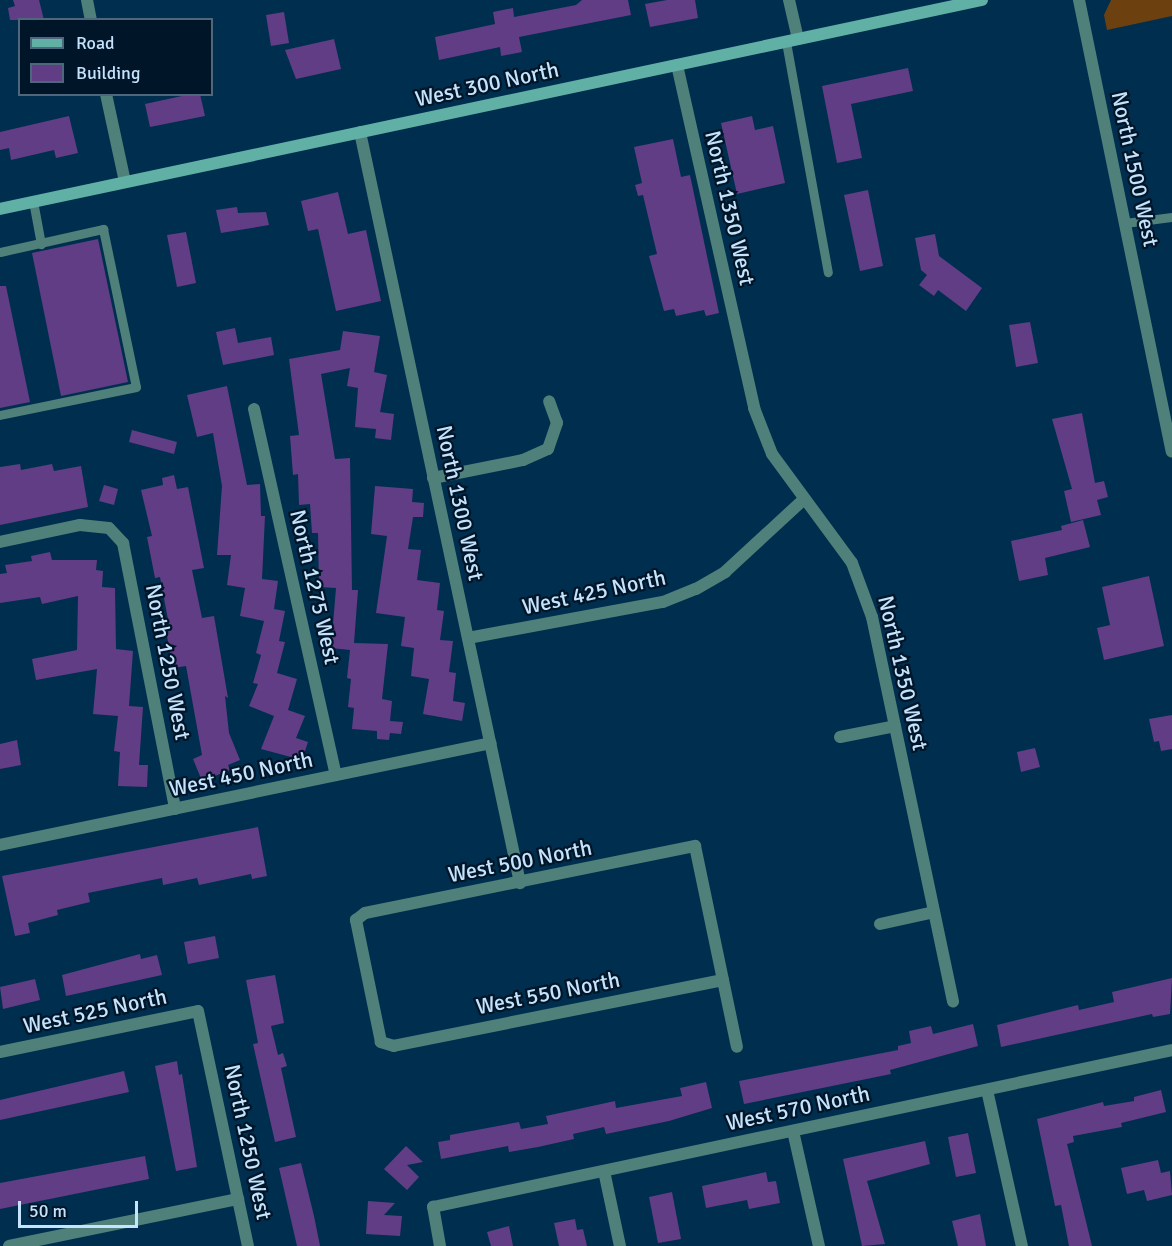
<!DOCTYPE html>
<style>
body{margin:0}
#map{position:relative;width:1172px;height:1246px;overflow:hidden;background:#002e4e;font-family:Signika,sans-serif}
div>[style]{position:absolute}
.green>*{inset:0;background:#6c410f}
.building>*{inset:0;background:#603d85}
.service>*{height:9px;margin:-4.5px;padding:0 4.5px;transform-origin:4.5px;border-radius:4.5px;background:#50807a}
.minor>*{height:12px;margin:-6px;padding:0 6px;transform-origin:6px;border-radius:6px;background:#50807a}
.tertiary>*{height:12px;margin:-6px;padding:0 6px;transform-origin:6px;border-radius:6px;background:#50807a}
.secondary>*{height:12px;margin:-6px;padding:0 6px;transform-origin:6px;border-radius:6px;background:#60b0a6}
span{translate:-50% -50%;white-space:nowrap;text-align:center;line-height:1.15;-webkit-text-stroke:4.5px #001527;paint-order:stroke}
.street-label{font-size:22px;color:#c5e3fc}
.legend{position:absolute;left:18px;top:18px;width:195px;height:78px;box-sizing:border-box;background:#001527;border:2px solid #4f677c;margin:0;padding:8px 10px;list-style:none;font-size:18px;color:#c5e3fc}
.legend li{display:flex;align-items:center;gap:12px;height:30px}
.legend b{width:30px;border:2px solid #4f677c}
.scale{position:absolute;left:18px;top:1201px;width:120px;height:27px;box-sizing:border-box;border:3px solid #c5e3fc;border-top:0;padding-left:8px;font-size:18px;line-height:21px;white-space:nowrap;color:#c5e3fc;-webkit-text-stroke:4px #001527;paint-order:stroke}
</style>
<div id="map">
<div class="green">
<i style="clip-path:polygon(1111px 0,1172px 0,1172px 16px,1107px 30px,1104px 15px)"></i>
</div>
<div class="building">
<i style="clip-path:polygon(13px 0,39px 0,44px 20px,10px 20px,8px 8px,15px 6px)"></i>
<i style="clip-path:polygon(582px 0,628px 0,631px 15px,519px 37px,522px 52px,501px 56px,500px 47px,439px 60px,435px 37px,495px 24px,493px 12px,513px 8px,514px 17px,576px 5px)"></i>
<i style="clip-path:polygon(667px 0,695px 0,698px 18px,650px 27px,645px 4px)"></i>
<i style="clip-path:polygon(284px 12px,289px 43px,271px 46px,266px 15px)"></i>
<i style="clip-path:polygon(334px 39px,341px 69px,296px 79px,285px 50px)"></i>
<i style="clip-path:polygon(908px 68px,913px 91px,851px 104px,862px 158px,837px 163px,822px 86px)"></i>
<i style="clip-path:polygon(191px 94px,200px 94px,205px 116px,150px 127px,145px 104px)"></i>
<i style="clip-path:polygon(69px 116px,78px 153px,56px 158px,54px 150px,11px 160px,9px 148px,0 150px,0 132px)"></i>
<i style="clip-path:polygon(752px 116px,755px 130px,773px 126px,785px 183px,737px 194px,721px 123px)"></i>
<i style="clip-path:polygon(673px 139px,681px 177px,690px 175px,719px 313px,706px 316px,704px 310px,676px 316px,674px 309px,664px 311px,649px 256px,657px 254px,643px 195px,638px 196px,635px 185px,642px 183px,634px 147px)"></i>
<i style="clip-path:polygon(868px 190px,883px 266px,860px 271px,844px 195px)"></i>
<i style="clip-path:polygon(338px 192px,348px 234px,366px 230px,381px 301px,336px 311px,318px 229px,308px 231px,301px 201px)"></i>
<i style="clip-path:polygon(237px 207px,238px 213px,266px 212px,269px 225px,221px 233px,216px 210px)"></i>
<i style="clip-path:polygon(186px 232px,196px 283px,177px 287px,167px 235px)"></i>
<i style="clip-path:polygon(935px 234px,939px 256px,982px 288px,966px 311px,938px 290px,934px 296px,919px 285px,927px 275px,921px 270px,915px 238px)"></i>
<i style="clip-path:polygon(98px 239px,128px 382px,61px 396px,32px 253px)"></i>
<i style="clip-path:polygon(0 286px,6px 286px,30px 402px,0 408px)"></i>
<i style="clip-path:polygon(1030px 322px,1038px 363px,1016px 367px,1009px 325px)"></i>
<i style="clip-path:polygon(235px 328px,238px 343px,271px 337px,274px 355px,223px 365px,216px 332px)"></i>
<i style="clip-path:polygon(343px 331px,380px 336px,374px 372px,387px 375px,380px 412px,394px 414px,391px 440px,375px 438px,376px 429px,355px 427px,358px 388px,347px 386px,350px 368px,321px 374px,335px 459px,350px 458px,352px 590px,358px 590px,354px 643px,388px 644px,382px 699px,392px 701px,390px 721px,403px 722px,401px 734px,390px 733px,389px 740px,377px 739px,377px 731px,352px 729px,354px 708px,348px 707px,351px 679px,347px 678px,350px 650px,331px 648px,336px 588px,319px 587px,318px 533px,312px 533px,310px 504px,299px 505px,298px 474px,293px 475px,290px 436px,299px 435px,289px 359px,340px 350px)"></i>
<i style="clip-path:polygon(227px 386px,247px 485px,260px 484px,261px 516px,265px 516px,262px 579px,278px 581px,274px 609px,285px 611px,279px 641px,285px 642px,277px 673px,297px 679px,288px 710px,305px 716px,296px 738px,308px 742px,302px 760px,261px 749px,274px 716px,249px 706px,258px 684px,253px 683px,261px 655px,256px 653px,264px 621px,240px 616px,245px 588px,227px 585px,231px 555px,217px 555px,222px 486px,213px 433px,197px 437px,187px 395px)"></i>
<i style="clip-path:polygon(1082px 413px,1095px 483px,1104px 481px,1108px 497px,1097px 500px,1101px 515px,1071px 522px,1064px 491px,1072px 489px,1052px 419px)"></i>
<i style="clip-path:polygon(132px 430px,177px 442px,174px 454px,129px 442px)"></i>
<i style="clip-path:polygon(20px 464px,21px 470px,52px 464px,54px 471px,81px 466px,88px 507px,0 525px,0 467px)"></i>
<i style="clip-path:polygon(174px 475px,177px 489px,188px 487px,204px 568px,192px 570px,202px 618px,214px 616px,228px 698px,225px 696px,229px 733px,240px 760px,228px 765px,230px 770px,202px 781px,193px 759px,202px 755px,186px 666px,173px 668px,165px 626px,169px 625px,160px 577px,155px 578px,147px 537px,152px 536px,141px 490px,163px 485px,162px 478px)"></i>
<i style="clip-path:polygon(104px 485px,118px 489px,114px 505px,99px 501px)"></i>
<i style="clip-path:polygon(375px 486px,413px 489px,412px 502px,424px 503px,423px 517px,413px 517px,408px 549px,421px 550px,417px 580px,440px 583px,437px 610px,444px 611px,440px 640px,453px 641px,449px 672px,456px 673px,453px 701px,465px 703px,462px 721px,423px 714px,429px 679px,411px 676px,414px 648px,401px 646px,405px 617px,376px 613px,387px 536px,371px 534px)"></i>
<i style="clip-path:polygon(1083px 520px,1090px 547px,1045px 558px,1048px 575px,1019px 581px,1011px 541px,1062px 530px,1061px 526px)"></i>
<i style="clip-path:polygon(50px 552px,52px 560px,97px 560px,96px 570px,103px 571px,102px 587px,115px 588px,116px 649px,133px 651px,129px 706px,143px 707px,139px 765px,148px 765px,147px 787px,118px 786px,120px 752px,114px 751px,118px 716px,93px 714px,97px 669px,36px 680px,32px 659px,77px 650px,78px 596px,42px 604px,40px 597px,0 603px,0 574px,7px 573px,5px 565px,32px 561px,31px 556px)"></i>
<i style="clip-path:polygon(1149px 576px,1164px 646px,1104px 660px,1097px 628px,1110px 625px,1102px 587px)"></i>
<i style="clip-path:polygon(1172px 715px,1172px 749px,1161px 751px,1159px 741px,1154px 742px,1149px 719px)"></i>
<i style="clip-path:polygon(17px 740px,21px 765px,0 769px,0 744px)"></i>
<i style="clip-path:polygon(1035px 748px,1040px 767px,1021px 772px,1017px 752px)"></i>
<i style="clip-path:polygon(258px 827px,267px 876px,252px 879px,251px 874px,199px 885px,197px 878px,163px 885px,162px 878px,88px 893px,90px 902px,57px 910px,58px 915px,28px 923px,30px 933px,15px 936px,2px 876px)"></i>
<i style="clip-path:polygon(215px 936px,219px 958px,188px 964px,184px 942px)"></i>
<i style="clip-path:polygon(140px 954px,141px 959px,157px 955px,162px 975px,66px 996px,62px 975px)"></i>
<i style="clip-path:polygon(275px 975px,284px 1023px,271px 1026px,278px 1055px,283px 1053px,287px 1066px,281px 1068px,296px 1137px,275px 1142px,253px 1044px,258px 1043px,246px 980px)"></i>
<i style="clip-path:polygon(1172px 978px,1170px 1014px,1153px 1017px,1152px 1014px,1001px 1047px,997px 1025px,1078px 1005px,1079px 1010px,1114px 1002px,1112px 992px)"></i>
<i style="clip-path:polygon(35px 979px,40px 1000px,3px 1009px,0 987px)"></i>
<i style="clip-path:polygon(973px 1024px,978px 1046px,890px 1070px,891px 1074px,744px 1104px,739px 1081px,898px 1050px,898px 1046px,911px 1043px,909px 1031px,931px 1026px,933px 1034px)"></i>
<i style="clip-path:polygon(177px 1061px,179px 1075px,182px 1074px,197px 1167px,176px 1171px,155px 1066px)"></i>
<i style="clip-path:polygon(124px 1071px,129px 1092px,0 1120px,0 1100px)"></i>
<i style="clip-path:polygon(706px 1082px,712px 1108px,669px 1121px,606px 1134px,604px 1127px,573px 1134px,574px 1139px,538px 1147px,509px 1152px,508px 1146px,441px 1159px,438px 1142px,450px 1140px,450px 1135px,519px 1122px,521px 1129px,548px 1124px,546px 1116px,615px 1101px,616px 1108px,682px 1096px,680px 1088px)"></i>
<i style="clip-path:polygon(1161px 1090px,1166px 1112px,1121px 1123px,1122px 1127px,1073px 1136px,1074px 1142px,1067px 1144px,1092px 1246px,1069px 1246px,1061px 1205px,1055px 1206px,1037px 1119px,1103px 1102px,1104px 1106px,1134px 1101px,1134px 1097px)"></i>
<i style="clip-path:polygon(968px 1133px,976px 1173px,956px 1177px,948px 1137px)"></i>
<i style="clip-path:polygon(925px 1141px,930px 1164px,867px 1181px,885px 1244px,862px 1246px,843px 1159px)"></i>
<i style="clip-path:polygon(406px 1146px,423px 1162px,407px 1165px,419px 1177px,407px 1190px,384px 1169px)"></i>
<i style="clip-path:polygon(145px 1156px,149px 1179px,0 1209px,0 1183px)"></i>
<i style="clip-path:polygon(1158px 1160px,1161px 1173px,1170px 1171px,1172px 1195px,1147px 1201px,1144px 1190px,1127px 1194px,1121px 1168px)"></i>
<i style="clip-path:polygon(301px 1163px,314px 1216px,320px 1246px,297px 1246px,279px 1168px)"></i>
<i style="clip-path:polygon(766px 1172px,768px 1182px,776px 1181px,780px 1203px,749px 1209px,747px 1200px,706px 1208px,702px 1186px)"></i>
<i style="clip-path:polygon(672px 1192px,681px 1239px,658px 1243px,649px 1197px)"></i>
<i style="clip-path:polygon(368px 1201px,395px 1203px,384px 1215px,402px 1216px,400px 1236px,366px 1234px)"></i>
<i style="clip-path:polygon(980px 1214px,986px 1246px,958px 1246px,952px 1221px)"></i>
<i style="clip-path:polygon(575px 1219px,577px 1230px,583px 1229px,587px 1246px,559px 1246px,554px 1223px)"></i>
<i style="clip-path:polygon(509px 1226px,513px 1246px,491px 1246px,487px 1232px)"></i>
</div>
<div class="service">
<i style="left:786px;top:42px;width:234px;rotate:79.7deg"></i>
<i style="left:33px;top:201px;width:44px;rotate:79.5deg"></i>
<i style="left:1125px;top:223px;width:47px;rotate:-7.3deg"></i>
<i style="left:0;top:252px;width:106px;rotate:-12.6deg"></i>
<i style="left:103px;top:229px;width:161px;rotate:78.2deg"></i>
<i style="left:136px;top:387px;width:139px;rotate:168.4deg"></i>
</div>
<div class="minor">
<i style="left:87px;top:0;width:20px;rotate:79deg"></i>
<i style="left:789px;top:0;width:40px;rotate:77deg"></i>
<i style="left:677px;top:65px;width:352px;rotate:77.3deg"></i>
<i style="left:754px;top:408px;width:49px;rotate:68.6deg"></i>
<i style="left:772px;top:454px;width:135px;rotate:53.7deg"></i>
<i style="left:852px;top:563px;width:58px;rotate:69.7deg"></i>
<i style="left:872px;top:617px;width:393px;rotate:78.1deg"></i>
<i style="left:106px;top:94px;width:90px;rotate:77.8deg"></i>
<i style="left:360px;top:132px;width:768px;rotate:77.97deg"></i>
<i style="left:254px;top:409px;width:375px;rotate:77.4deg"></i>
<i style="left:433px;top:478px;width:92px;rotate:-11.3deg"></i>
<i style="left:523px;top:460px;width:27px;rotate:-24deg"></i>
<i style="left:548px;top:449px;width:28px;rotate:-71deg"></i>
<i style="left:557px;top:423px;width:23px;rotate:-110deg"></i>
<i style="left:0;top:542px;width:82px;rotate:-12deg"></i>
<i style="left:80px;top:525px;width:29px;rotate:6deg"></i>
<i style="left:109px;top:528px;width:21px;rotate:47deg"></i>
<i style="left:123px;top:543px;width:271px;rotate:78.9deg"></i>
<i style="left:468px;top:638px;width:198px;rotate:-10.5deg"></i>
<i style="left:663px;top:602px;width:35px;rotate:-22deg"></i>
<i style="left:696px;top:589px;width:34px;rotate:-30deg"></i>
<i style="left:725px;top:572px;width:106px;rotate:-42.7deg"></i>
<i style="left:840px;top:737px;width:56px;rotate:-11.3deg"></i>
<i style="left:0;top:845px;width:501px;rotate:-11.74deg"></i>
<i style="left:880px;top:924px;width:55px;rotate:-12.5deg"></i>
<i style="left:723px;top:980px;width:336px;rotate:168.7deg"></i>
<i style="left:394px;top:1046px;width:14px;rotate:-163deg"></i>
<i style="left:381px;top:1042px;width:125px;rotate:-101.6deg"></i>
<i style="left:356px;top:920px;width:11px;rotate:-38deg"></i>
<i style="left:365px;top:913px;width:337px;rotate:-11.5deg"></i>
<i style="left:695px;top:846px;width:205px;rotate:78.2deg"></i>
<i style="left:0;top:1052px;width:202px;rotate:-11.7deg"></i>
<i style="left:198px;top:1011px;width:240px;rotate:78deg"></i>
<i style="left:987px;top:1090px;width:160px;rotate:77.4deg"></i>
<i style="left:793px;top:1131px;width:118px;rotate:77.3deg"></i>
<i style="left:604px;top:1171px;width:77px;rotate:78deg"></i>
<i style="left:9px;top:1246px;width:234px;rotate:-11.6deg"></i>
<i style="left:440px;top:1246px;width:40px;rotate:-100deg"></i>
<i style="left:433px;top:1207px;width:755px;rotate:-11.99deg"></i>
</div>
<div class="tertiary">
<i style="left:1079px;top:0;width:461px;rotate:78.4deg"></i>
</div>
<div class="secondary">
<i style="left:0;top:209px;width:1004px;rotate:-12.02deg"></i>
</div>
<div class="street-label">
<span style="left:487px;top:84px;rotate:-12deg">West 300 North</span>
<span style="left:1135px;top:169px;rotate:78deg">North 1500 West</span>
<span style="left:730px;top:208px;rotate:77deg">North 1350 West</span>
<span style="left:460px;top:503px;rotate:78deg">North 1300 West</span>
<span style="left:315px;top:587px;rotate:77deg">North 1275 West</span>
<span style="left:594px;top:592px;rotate:-12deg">West 425 North</span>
<span style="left:168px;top:662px;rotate:79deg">North 1250 West</span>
<span style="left:903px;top:673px;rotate:77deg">North 1350 West</span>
<span style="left:241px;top:774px;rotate:-12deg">West 450 North</span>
<span style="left:520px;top:861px;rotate:-11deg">West 500 North</span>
<span style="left:548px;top:993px;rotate:-11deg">West 550 North</span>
<span style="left:95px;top:1011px;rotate:-12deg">West 525 North</span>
<span style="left:798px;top:1108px;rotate:-12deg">West 570 North</span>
<span style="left:248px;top:1142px;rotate:78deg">North 1250 West</span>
</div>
<ul class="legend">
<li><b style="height:8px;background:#60b0a6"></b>Road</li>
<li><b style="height:16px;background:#603d85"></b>Building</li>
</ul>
<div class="scale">50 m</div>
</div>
